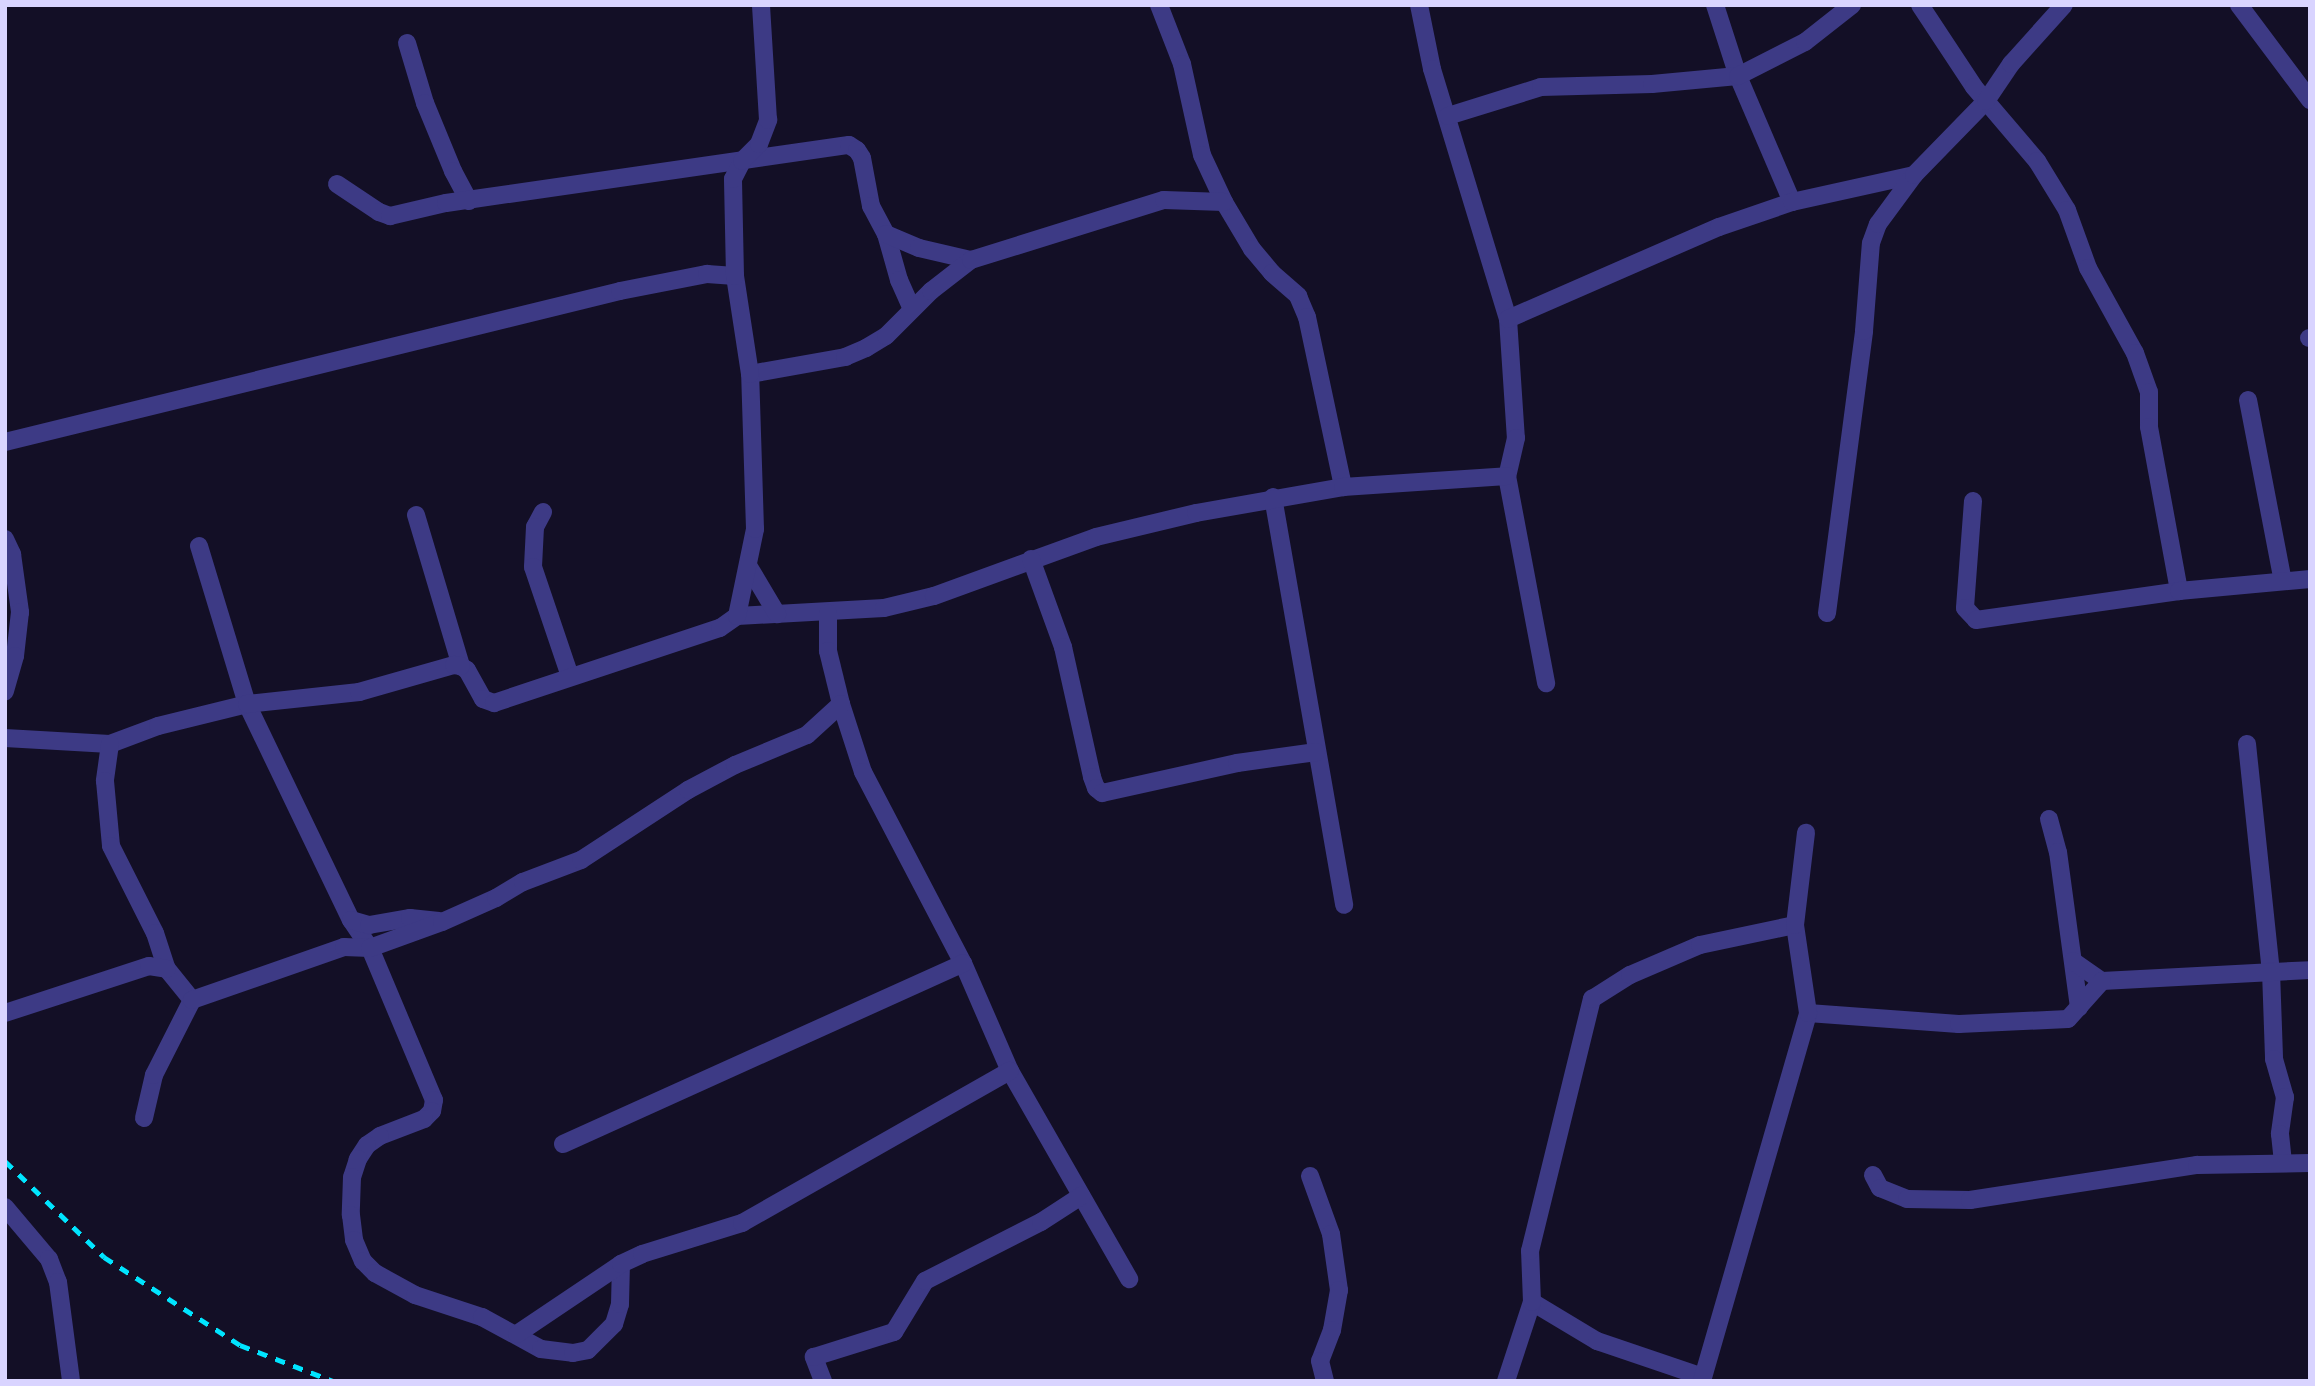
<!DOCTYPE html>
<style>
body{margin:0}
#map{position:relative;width:2315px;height:1386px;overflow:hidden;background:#130f26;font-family:"Source Sans 3",sans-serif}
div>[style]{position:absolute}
.minor>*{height:18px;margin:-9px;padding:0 9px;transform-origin:9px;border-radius:9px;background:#3d3a85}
.rail>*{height:5px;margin-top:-2.5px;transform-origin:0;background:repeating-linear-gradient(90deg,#00e5ff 0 10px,transparent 0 19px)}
span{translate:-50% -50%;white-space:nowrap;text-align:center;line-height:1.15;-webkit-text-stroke:7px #130f26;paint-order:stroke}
.frame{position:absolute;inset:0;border:7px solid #d9d4ff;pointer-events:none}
</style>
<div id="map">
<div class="minor">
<i style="left:1159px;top:5px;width:63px;rotate:68.7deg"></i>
<i style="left:1182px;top:64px;width:93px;rotate:77.6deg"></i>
<i style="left:1202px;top:155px;width:52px;rotate:64.9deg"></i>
<i style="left:1224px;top:202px;width:55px;rotate:59.2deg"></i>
<i style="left:1252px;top:249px;width:31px;rotate:50deg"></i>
<i style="left:1272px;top:273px;width:35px;rotate:41deg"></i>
<i style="left:1298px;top:296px;width:23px;rotate:67deg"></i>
<i style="left:1307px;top:317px;width:174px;rotate:78deg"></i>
<i style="left:1419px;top:5px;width:65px;rotate:78.5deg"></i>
<i style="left:1432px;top:69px;width:261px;rotate:73.1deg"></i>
<i style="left:1508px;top:319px;width:119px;rotate:86.2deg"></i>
<i style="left:1516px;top:438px;width:39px;rotate:103deg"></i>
<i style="left:1507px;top:476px;width:211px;rotate:79.3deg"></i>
<i style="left:1715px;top:5px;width:75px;rotate:72.1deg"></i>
<i style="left:1738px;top:76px;width:137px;rotate:66.8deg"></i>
<i style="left:1920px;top:5px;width:98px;rotate:56.6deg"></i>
<i style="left:1974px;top:87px;width:97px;rotate:49.6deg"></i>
<i style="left:2037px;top:161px;width:57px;rotate:58.5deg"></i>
<i style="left:2067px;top:210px;width:62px;rotate:70.1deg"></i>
<i style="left:2088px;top:268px;width:97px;rotate:61.1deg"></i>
<i style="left:2135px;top:353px;width:41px;rotate:70.3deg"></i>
<i style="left:2149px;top:392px;width:35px;rotate:90deg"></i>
<i style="left:2149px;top:427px;width:167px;rotate:79.6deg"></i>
<i style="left:2239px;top:5px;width:119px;rotate:53.2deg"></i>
<i style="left:407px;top:43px;width:63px;rotate:73.3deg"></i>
<i style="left:425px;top:103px;width:74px;rotate:67.6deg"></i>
<i style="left:453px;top:171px;width:34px;rotate:62deg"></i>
<i style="left:1448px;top:116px;width:97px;rotate:-17.3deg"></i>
<i style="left:1541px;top:87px;width:111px;rotate:-1.5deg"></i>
<i style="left:1652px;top:84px;width:86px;rotate:-5.3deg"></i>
<i style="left:1738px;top:76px;width:75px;rotate:-26.9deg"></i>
<i style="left:1805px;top:42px;width:60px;rotate:-38.2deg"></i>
<i style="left:337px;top:184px;width:50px;rotate:33.7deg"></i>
<i style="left:379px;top:212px;width:12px;rotate:20deg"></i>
<i style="left:390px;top:216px;width:57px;rotate:-13.1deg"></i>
<i style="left:446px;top:203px;width:407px;rotate:-8.2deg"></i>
<i style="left:849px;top:145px;width:9px;rotate:32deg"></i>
<i style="left:857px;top:150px;width:9px;rotate:58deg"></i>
<i style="left:862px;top:158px;width:49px;rotate:79.4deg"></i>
<i style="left:871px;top:206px;width:32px;rotate:62deg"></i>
<i style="left:886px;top:234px;width:48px;rotate:74.2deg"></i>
<i style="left:899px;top:280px;width:32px;rotate:66deg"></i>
<i style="left:886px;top:234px;width:36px;rotate:23deg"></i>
<i style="left:919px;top:248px;width:53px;rotate:13deg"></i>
<i style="left:1508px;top:319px;width:230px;rotate:-23.6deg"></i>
<i style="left:1719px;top:227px;width:77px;rotate:-18.9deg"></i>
<i style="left:1792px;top:202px;width:125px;rotate:-12.5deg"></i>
<i style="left:2309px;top:338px;width:1px"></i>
<i style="left:750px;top:374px;width:97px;rotate:-10.1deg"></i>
<i style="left:845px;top:357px;width:23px;rotate:-23deg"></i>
<i style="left:866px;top:348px;width:23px;rotate:-31deg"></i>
<i style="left:886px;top:336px;width:64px;rotate:-45deg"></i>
<i style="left:931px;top:291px;width:51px;rotate:-37.8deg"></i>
<i style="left:971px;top:260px;width:202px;rotate:-17.3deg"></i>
<i style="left:1164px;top:200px;width:60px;rotate:1.9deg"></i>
<i style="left:2248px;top:400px;width:184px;rotate:79.1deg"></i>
<i style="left:5px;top:442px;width:633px;rotate:-13.79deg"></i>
<i style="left:620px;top:291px;width:89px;rotate:-11.1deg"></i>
<i style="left:707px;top:274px;width:28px;rotate:4deg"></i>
<i style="left:1273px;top:497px;width:414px;rotate:80.1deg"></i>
<i style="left:1973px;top:501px;width:107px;rotate:94.3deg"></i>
<i style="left:1965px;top:608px;width:16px;rotate:47deg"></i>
<i style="left:1976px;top:620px;width:205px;rotate:-8.1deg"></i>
<i style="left:2179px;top:591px;width:132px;rotate:-5.2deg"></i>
<i style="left:543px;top:512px;width:17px;rotate:118deg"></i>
<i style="left:535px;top:527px;width:40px;rotate:92.9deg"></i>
<i style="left:533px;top:567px;width:115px;rotate:71.3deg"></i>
<i style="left:416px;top:515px;width:158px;rotate:73.4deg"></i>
<i style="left:461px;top:666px;width:7px;rotate:34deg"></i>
<i style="left:467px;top:670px;width:33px;rotate:61deg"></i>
<i style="left:483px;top:699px;width:12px;rotate:20deg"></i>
<i style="left:494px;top:703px;width:238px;rotate:-18.4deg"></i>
<i style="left:720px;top:628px;width:21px;rotate:-35deg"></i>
<i style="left:737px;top:616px;width:147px;rotate:-3.1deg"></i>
<i style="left:884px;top:608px;width:51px;rotate:-13.5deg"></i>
<i style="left:934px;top:596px;width:172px;rotate:-20deg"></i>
<i style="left:1096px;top:537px;width:103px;rotate:-13.5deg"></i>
<i style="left:1196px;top:513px;width:149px;rotate:-10deg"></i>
<i style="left:1343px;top:487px;width:164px;rotate:-3.8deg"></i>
<i style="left:5px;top:539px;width:17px;rotate:65deg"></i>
<i style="left:12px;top:554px;width:59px;rotate:82.1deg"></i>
<i style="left:20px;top:612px;width:44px;rotate:96.5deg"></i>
<i style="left:15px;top:656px;width:37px;rotate:106deg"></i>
<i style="left:199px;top:546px;width:165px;rotate:73.1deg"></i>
<i style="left:247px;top:704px;width:240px;rotate:64.3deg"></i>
<i style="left:351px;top:920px;width:34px;rotate:56deg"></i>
<i style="left:370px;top:948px;width:165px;rotate:67.2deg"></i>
<i style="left:434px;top:1100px;width:11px;rotate:100deg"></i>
<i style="left:432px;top:1111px;width:11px;rotate:135deg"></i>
<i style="left:424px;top:1119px;width:47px;rotate:158.9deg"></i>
<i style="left:380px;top:1136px;width:16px;rotate:145deg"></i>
<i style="left:367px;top:1145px;width:17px;rotate:123deg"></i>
<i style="left:358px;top:1159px;width:19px;rotate:108deg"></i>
<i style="left:352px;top:1177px;width:38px;rotate:92deg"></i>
<i style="left:351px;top:1215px;width:25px;rotate:83deg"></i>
<i style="left:354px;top:1240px;width:23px;rotate:67deg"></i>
<i style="left:363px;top:1261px;width:17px;rotate:45deg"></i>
<i style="left:375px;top:1273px;width:46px;rotate:28.8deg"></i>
<i style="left:415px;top:1295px;width:71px;rotate:18.2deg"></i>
<i style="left:482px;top:1317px;width:67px;rotate:28.5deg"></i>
<i style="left:541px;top:1349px;width:32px;rotate:7deg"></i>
<i style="left:573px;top:1353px;width:15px;rotate:-11deg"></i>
<i style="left:588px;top:1350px;width:37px;rotate:-45deg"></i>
<i style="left:614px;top:1324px;width:21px;rotate:-73deg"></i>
<i style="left:620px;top:1304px;width:40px;rotate:-88.6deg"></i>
<i style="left:1031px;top:559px;width:94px;rotate:70deg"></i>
<i style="left:1063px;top:647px;width:133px;rotate:77.4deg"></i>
<i style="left:1092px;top:777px;width:12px;rotate:70deg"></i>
<i style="left:1096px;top:788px;width:8px;rotate:40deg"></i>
<i style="left:1102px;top:793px;width:138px;rotate:-12.5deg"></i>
<i style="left:1237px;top:763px;width:80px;rotate:-7.9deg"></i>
<i style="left:749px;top:567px;width:55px;rotate:59.2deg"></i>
<i style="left:828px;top:613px;width:38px;rotate:90deg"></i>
<i style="left:828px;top:651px;width:55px;rotate:76.2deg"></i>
<i style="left:841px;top:704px;width:71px;rotate:72.1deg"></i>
<i style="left:863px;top:772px;width:216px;rotate:62.4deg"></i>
<i style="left:963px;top:963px;width:118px;rotate:66.5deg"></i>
<i style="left:1010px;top:1071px;width:240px;rotate:60.2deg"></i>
<i style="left:1827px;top:613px;width:284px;rotate:-82.5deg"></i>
<i style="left:1864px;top:331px;width:88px;rotate:-85.5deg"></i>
<i style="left:1871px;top:243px;width:20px;rotate:-70deg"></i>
<i style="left:1878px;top:224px;width:61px;rotate:-53.7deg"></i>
<i style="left:1914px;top:175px;width:103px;rotate:-45.8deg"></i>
<i style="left:1986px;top:101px;width:45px;rotate:-56deg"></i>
<i style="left:2011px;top:64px;width:79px;rotate:-48.1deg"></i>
<i style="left:737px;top:616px;width:89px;rotate:-78.3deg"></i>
<i style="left:755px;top:529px;width:155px;rotate:-91.8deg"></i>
<i style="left:750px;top:374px;width:99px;rotate:-98.7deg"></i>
<i style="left:735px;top:276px;width:97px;rotate:-91.2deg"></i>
<i style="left:733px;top:179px;width:20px;rotate:-63deg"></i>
<i style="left:742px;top:161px;width:24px;rotate:-45deg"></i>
<i style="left:759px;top:144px;width:26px;rotate:-69deg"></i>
<i style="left:768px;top:120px;width:115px;rotate:-93.5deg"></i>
<i style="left:5px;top:738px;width:105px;rotate:3.3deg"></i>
<i style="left:110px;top:744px;width:51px;rotate:-20.6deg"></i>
<i style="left:158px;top:726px;width:92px;rotate:-13.9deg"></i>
<i style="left:247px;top:704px;width:113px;rotate:-6.1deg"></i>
<i style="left:359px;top:692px;width:99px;rotate:-15.9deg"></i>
<i style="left:454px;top:665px;width:7px;rotate:8deg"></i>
<i style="left:110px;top:744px;width:37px;rotate:98deg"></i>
<i style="left:105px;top:781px;width:65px;rotate:84.7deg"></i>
<i style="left:111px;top:846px;width:97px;rotate:63.2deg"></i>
<i style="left:155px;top:933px;width:38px;rotate:72deg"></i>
<i style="left:167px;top:969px;width:40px;rotate:51deg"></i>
<i style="left:2247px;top:744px;width:228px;rotate:84deg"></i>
<i style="left:2271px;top:971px;width:88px;rotate:88deg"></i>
<i style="left:2274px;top:1059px;width:40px;rotate:74deg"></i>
<i style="left:2285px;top:1097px;width:37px;rotate:98deg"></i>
<i style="left:2280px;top:1134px;width:29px;rotate:84deg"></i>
<i style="left:2049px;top:819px;width:34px;rotate:75deg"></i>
<i style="left:2058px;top:852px;width:157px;rotate:82.3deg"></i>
<i style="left:351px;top:920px;width:19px;rotate:16deg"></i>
<i style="left:369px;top:925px;width:42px;rotate:-9.7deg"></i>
<i style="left:410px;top:918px;width:29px;rotate:6deg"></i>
<i style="left:2073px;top:961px;width:35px;rotate:35deg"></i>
<i style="left:2102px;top:981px;width:208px;rotate:-3deg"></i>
<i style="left:5px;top:1013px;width:151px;rotate:-18.1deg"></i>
<i style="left:149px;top:966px;width:18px;rotate:9deg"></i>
<i style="left:1808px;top:1013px;width:151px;rotate:4.2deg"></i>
<i style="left:1959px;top:1024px;width:109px;rotate:-2.6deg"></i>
<i style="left:2068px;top:1019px;width:51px;rotate:-48.2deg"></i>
<i style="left:144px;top:1118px;width:44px;rotate:-76.9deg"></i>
<i style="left:154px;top:1075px;width:84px;rotate:-63.1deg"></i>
<i style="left:192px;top:1000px;width:161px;rotate:-19.2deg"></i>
<i style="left:344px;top:947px;width:26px;rotate:2deg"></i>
<i style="left:370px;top:948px;width:77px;rotate:-19.9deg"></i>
<i style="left:442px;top:922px;width:59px;rotate:-24deg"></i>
<i style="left:496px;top:898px;width:31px;rotate:-31deg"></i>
<i style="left:523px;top:882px;width:62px;rotate:-20.8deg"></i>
<i style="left:581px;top:860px;width:128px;rotate:-33.2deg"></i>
<i style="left:688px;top:790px;width:53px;rotate:-28deg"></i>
<i style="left:735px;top:765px;width:78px;rotate:-22.6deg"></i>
<i style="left:807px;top:735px;width:46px;rotate:-42.4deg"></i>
<i style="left:563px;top:1144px;width:439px;rotate:-24.3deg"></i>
<i style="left:1873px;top:1175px;width:15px;rotate:62deg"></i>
<i style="left:1880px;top:1188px;width:29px;rotate:22deg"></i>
<i style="left:1907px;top:1199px;width:63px;rotate:0.9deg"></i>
<i style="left:1970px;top:1200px;width:230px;rotate:-8.8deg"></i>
<i style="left:2197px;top:1165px;width:113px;rotate:-1deg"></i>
<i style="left:1310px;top:1176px;width:62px;rotate:70.1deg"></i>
<i style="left:1331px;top:1234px;width:57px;rotate:81.9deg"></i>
<i style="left:1339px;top:1290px;width:41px;rotate:99.9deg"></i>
<i style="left:1332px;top:1330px;width:33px;rotate:111deg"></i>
<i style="left:1320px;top:1361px;width:21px;rotate:76deg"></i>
<i style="left:5px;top:1207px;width:68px;rotate:49.8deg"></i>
<i style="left:49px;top:1259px;width:25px;rotate:69deg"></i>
<i style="left:58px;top:1282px;width:100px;rotate:82.5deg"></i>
<i style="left:1532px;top:1302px;width:76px;rotate:31deg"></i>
<i style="left:1597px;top:1341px;width:112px;rotate:18.8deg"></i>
<i style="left:517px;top:1334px;width:125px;rotate:-33.9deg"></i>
<i style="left:621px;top:1264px;width:23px;rotate:-25deg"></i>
<i style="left:642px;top:1254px;width:105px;rotate:-17.2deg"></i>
<i style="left:742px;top:1223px;width:308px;rotate:-29.6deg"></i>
<i style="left:823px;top:1381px;width:26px;rotate:-111deg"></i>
<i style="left:814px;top:1357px;width:84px;rotate:-17.4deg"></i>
<i style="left:894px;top:1332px;width:60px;rotate:-58.7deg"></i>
<i style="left:925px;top:1281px;width:130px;rotate:-27deg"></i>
<i style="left:1041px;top:1222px;width:48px;rotate:-33deg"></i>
<i style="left:1506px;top:1381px;width:83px;rotate:-71.8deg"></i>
<i style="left:1532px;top:1302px;width:51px;rotate:-92.2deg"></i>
<i style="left:1530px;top:1251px;width:260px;rotate:-76.2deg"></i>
<i style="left:1592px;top:999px;width:45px;rotate:-32.3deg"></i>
<i style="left:1630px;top:975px;width:76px;rotate:-23.2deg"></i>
<i style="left:1700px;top:945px;width:97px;rotate:-11.9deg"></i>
<i style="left:1702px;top:1381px;width:383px;rotate:-73.9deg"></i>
<i style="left:1808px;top:1013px;width:89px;rotate:-98.4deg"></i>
<i style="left:1795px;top:925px;width:93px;rotate:-83.2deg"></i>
</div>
<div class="rail">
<i style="left:5px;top:1161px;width:138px;rotate:44.1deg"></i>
<i style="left:104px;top:1257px;width:162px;rotate:32.9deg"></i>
<i style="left:240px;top:1345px;width:100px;rotate:21.2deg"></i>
</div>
<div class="frame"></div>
</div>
